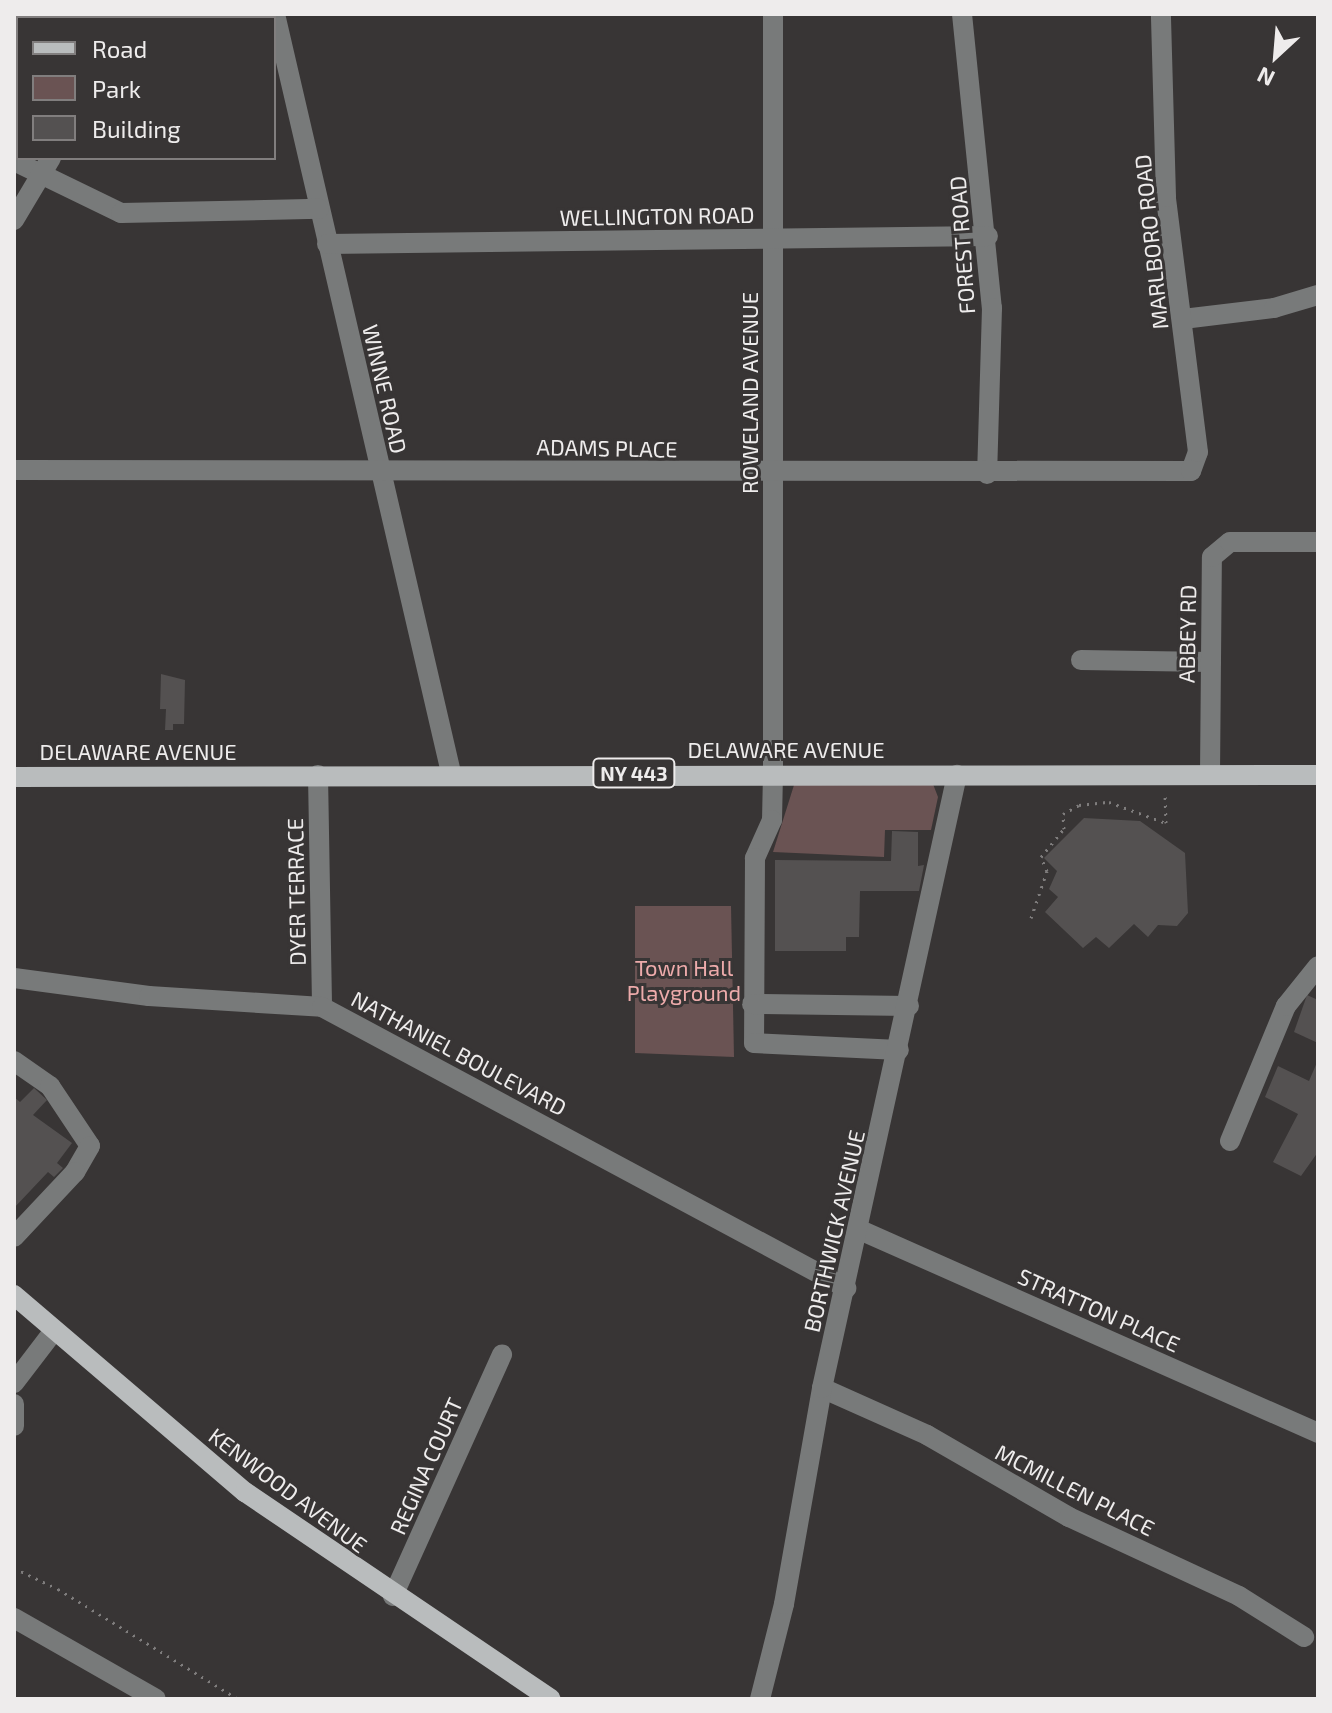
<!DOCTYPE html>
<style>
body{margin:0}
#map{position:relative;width:1332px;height:1713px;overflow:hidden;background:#383535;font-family:"Exo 2",sans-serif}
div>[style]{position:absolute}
.green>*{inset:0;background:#6a5353}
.building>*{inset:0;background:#545151}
.path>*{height:3px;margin-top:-1.5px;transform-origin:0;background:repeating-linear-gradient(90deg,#7f7d7d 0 2px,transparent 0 8px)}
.minor>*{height:20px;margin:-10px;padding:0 10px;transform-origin:10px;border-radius:10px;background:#787a7a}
.major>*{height:20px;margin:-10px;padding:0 10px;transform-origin:10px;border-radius:10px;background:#b9bcbd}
span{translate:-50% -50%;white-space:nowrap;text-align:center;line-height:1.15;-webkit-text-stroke:6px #383535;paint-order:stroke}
.shield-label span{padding:2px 6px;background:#383535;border:2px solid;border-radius:6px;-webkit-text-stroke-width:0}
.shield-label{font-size:20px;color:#eeecec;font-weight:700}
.street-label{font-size:22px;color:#eeecec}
.park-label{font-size:22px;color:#edabab}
.frame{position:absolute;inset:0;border:16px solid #eeecec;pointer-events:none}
.legend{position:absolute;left:16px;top:16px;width:260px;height:144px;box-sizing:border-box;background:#383535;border:2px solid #817e7e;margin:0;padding:10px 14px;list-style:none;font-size:24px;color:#eeecec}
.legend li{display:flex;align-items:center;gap:16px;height:40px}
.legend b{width:40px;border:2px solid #817e7e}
.north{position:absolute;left:1236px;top:16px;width:80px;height:80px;-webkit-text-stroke:6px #383535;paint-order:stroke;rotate:206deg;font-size:22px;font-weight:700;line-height:32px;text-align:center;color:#eeecec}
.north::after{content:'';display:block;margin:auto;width:28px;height:36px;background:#eeecec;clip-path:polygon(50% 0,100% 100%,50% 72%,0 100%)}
</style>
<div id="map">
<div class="green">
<i style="clip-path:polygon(933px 784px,938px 797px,931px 830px,885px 830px,884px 857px,773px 852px,794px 785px)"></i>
<i style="clip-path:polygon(635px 906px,731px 906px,734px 1057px,635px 1053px)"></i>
</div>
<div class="building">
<i style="clip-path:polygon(161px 674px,185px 680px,184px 724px,173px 724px,173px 730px,165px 730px,166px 709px,160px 709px)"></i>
<i style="clip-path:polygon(1084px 818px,1140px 821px,1185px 853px,1188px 913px,1177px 926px,1158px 925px,1148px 937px,1134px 924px,1109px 948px,1096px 937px,1083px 948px,1045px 912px,1058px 897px,1049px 889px,1057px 871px,1044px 858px)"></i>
<i style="clip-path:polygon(892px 831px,918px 832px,918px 866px,924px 865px,919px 891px,860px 891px,859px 937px,846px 937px,846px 951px,775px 951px,775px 860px,891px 861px)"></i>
<i style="clip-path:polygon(1307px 995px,1318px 1000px,1318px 1043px,1294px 1032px)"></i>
<i style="clip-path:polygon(1318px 1060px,1318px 1152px,1301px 1176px,1273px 1162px,1298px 1114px,1265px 1097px,1278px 1066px,1309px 1081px)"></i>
<i style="clip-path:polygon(34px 1088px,47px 1100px,33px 1115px,72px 1143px,57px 1163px,63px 1168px,54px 1177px,48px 1172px,14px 1208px,14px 1097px,20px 1102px)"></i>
</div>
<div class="path">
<i style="left:1031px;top:918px;width:50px;rotate:-71.2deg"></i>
<i style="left:1047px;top:871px;width:15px;rotate:-113deg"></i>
<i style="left:1041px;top:857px;width:36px;rotate:-51deg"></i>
<i style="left:1064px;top:829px;width:15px;rotate:-94deg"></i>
<i style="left:1063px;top:814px;width:18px;rotate:-29deg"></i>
<i style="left:1079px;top:805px;width:30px;rotate:-6deg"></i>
<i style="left:1109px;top:802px;width:61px;rotate:20.2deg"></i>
<i style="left:1166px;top:823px;width:29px;rotate:-92deg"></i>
<i style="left:14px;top:1568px;width:49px;rotate:25.5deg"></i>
<i style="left:58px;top:1589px;width:211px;rotate:31.4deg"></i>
</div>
<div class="minor">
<i style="left:275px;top:14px;width:779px;rotate:76.94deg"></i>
<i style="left:773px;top:14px;width:759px;rotate:90deg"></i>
<i style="left:773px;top:773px;width:47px;rotate:91.2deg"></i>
<i style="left:772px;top:820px;width:42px;rotate:114.1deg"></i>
<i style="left:755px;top:858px;width:185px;rotate:90.3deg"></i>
<i style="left:754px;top:1043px;width:145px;rotate:2.8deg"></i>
<i style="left:962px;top:14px;width:296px;rotate:84.2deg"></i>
<i style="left:992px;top:308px;width:166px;rotate:91.7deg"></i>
<i style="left:131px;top:18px;width:5px;rotate:-53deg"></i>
<i style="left:14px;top:161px;width:119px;rotate:25.9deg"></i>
<i style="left:121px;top:213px;width:198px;rotate:-1.2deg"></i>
<i style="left:14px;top:220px;width:72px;rotate:-59.2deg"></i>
<i style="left:327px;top:244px;width:661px;rotate:-0.69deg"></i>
<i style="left:1183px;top:319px;width:92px;rotate:-6.9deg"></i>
<i style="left:1274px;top:308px;width:46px;rotate:-16.5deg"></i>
<i style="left:14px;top:470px;width:1177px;rotate:0.05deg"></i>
<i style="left:1191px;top:471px;width:20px;rotate:-70deg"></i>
<i style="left:1198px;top:452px;width:257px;rotate:-97.2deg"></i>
<i style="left:1166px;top:197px;width:183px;rotate:-91.6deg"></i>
<i style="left:1081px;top:660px;width:130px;rotate:0.9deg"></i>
<i style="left:1210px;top:774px;width:217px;rotate:-89.5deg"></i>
<i style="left:1212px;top:557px;width:23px;rotate:-40deg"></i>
<i style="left:1230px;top:542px;width:88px"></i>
<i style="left:318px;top:775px;width:232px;rotate:89deg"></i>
<i style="left:14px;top:978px;width:136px;rotate:7.6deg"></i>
<i style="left:149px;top:996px;width:173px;rotate:3.6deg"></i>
<i style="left:322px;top:1007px;width:595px;rotate:28.2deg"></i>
<i style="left:752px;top:1004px;width:157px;rotate:0.7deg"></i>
<i style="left:14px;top:1061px;width:44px;rotate:34.8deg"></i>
<i style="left:50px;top:1086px;width:72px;rotate:56.3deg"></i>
<i style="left:90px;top:1146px;width:30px;rotate:120deg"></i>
<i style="left:75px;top:1172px;width:89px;rotate:133.2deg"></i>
<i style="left:1230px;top:1141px;width:146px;rotate:-67.5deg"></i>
<i style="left:1286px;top:1006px;width:51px;rotate:-51.3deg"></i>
<i style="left:860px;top:1230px;width:501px;rotate:23.9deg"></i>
<i style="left:14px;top:1383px;width:64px;rotate:-52.6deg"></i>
<i style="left:822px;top:1388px;width:115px;rotate:24.1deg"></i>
<i style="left:927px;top:1435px;width:164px;rotate:30deg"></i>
<i style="left:1069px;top:1517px;width:187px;rotate:24.9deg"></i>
<i style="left:1239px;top:1596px;width:77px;rotate:32.2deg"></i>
<i style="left:14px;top:1404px;width:22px;rotate:90deg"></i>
<i style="left:393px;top:1596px;width:265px;rotate:-65.7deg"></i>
<i style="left:14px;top:1618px;width:163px;rotate:29.7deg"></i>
<i style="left:760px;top:1699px;width:98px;rotate:-75.8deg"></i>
<i style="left:784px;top:1604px;width:219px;rotate:-80deg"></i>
<i style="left:822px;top:1388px;width:628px;rotate:-77.58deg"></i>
</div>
<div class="major">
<i style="left:14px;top:777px;width:1304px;rotate:-0.09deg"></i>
<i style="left:14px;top:1295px;width:304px;rotate:40.5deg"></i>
<i style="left:245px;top:1492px;width:369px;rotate:34.1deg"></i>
</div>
<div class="shield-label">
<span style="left:634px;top:773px">NY 443</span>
</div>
<div class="street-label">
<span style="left:657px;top:216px;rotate:-1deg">WELLINGTON ROAD</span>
<span style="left:1151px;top:242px;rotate:-96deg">MARLBORO ROAD</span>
<span style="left:962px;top:245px;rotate:-94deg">FOREST ROAD</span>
<span style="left:385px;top:389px;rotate:77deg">WINNE ROAD</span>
<span style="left:750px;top:393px;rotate:-90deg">ROWELAND AVENUE</span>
<span style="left:607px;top:448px;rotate:1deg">ADAMS PLACE</span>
<span style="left:1187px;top:634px;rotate:-89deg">ABBEY RD</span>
<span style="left:786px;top:750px">DELAWARE AVENUE</span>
<span style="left:138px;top:752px">DELAWARE AVENUE</span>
<span style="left:296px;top:892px;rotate:-91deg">DYER TERRACE</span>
<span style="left:459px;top:1053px;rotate:28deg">NATHANIEL BOULEVARD</span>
<span style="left:834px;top:1231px;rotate:-77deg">BORTHWICK AVENUE</span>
<span style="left:1099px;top:1310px;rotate:24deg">STRATTON PLACE</span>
<span style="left:426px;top:1466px;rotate:-66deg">REGINA COURT</span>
<span style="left:288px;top:1490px;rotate:37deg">KENWOOD AVENUE</span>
<span style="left:1075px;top:1490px;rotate:27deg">MCMILLEN PLACE</span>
</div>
<div class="park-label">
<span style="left:684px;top:980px">Town Hall<br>Playground</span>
</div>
<div class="frame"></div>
<ul class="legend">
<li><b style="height:10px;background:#b9bcbd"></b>Road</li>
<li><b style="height:22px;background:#6a5353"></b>Park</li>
<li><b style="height:22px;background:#545151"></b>Building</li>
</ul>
<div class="north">N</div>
</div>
